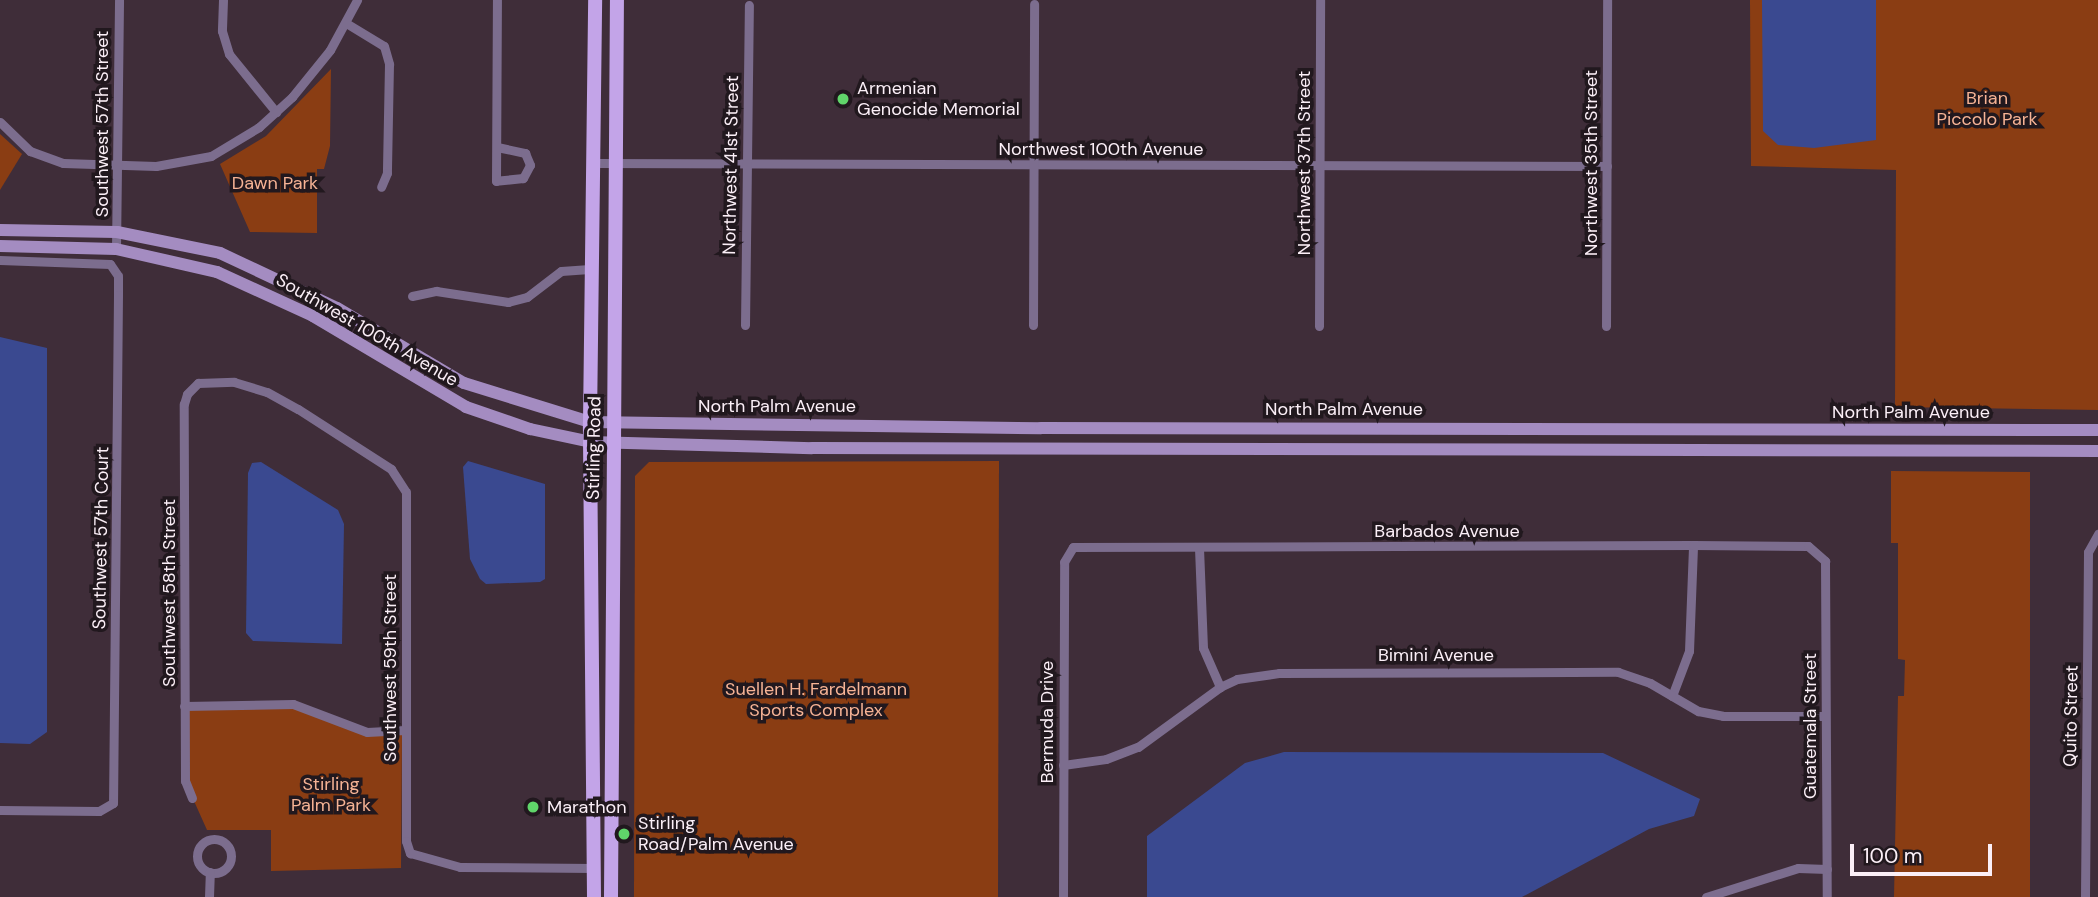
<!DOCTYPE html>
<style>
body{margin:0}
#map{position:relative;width:2098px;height:897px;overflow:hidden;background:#3f2d39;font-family:"DM Sans",sans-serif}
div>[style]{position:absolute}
.green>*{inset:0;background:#8a3d13}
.water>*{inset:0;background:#3a4990}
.street>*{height:9px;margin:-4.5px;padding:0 4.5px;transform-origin:4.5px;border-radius:4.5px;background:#7c6d8e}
.street>.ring{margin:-4.5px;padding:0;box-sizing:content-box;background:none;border:9px solid #7c6d8e;border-radius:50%}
.secondary>*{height:12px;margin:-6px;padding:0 6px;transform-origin:6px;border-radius:6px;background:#a48cc1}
.primary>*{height:14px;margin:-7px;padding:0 7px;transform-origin:7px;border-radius:7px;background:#c3a4e8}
.dots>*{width:19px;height:19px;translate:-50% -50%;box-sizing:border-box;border:4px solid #21181e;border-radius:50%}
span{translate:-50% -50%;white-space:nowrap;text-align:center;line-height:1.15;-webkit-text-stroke:7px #21181e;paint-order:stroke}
.poi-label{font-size:18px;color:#fbeff7}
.left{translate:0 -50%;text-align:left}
.park-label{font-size:18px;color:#f6b395}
.street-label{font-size:18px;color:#fbeff7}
.scale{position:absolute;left:1850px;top:844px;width:142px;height:32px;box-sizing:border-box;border:4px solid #fbeff7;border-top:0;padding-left:9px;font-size:21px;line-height:24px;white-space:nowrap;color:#fbeff7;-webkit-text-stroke:5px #21181e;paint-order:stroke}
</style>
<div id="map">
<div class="green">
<i style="clip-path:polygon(1750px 0,2098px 0,2098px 410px,1895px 407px,1896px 170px,1751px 166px)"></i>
<i style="clip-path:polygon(331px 69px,330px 146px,324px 169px,317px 169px,317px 233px,250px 232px,220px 164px,266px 136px)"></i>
<i style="clip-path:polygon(0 134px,22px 154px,0 190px)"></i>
<i style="clip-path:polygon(999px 461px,998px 897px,634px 897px,635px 476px,649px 462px)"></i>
<i style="clip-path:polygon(1891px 471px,2030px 472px,2030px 897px,1894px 897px,1898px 696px,1904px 696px,1905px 660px,1898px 659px,1898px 543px,1891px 543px)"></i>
<i style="clip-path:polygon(184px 706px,301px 706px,352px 728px,402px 730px,401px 868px,271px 871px,271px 830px,207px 830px,185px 781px)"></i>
</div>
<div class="water">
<i style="clip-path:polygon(1762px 0,1876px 0,1876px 140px,1814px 148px,1778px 145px,1763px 131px)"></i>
<i style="clip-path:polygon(0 337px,47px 348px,47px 732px,30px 744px,0 743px)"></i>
<i style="clip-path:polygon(468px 461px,545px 484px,545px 579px,540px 582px,486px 584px,480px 579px,470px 559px,463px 467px)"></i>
<i style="clip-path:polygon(261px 462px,338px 510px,344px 524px,342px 644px,253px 641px,246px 633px,248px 473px,252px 463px)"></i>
<i style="clip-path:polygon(1284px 752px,1603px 753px,1700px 799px,1694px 816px,1649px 829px,1522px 897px,1147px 897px,1147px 836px,1245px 763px)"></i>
</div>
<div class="street">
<i style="left:223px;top:0;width:31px;rotate:92deg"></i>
<i style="left:222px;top:31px;width:24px;rotate:73deg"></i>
<i style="left:229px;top:54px;width:75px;rotate:51deg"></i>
<i style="left:346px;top:23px;width:44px;rotate:31.2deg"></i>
<i style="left:384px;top:46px;width:19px;rotate:74deg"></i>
<i style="left:389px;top:64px;width:109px;rotate:91.1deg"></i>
<i style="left:387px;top:173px;width:15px;rotate:113deg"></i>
<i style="left:0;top:122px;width:42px;rotate:44deg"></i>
<i style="left:30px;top:151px;width:35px;rotate:20deg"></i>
<i style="left:63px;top:163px;width:93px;rotate:1.8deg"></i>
<i style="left:156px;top:166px;width:56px;rotate:-10.3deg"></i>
<i style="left:211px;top:156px;width:56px;rotate:-31.1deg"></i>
<i style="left:259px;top:127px;width:45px;rotate:-42.3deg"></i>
<i style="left:292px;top:97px;width:60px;rotate:-51deg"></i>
<i style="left:330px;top:50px;width:57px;rotate:-61.6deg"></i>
<i style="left:497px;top:147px;width:29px;rotate:12deg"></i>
<i style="left:525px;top:153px;width:13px;rotate:67deg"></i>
<i style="left:530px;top:165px;width:15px;rotate:118deg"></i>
<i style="left:523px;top:178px;width:27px;rotate:174deg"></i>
<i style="left:496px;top:181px;width:181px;rotate:-89.7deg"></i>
<i style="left:595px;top:163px;width:1012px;rotate:0.17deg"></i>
<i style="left:116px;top:249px;width:249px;rotate:-89.3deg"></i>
<i style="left:0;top:260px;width:110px;rotate:2.1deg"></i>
<i style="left:110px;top:264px;width:14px;rotate:56deg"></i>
<i style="left:118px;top:276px;width:19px;rotate:90deg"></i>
<i style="left:118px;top:295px;width:508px;rotate:90.56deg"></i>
<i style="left:113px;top:803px;width:16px;rotate:150deg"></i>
<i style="left:99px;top:811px;width:99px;rotate:-179.4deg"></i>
<i style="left:412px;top:296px;width:25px;rotate:-12deg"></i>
<i style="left:436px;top:291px;width:73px;rotate:8.7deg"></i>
<i style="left:508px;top:302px;width:20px;rotate:-15deg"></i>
<i style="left:527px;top:297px;width:43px;rotate:-37.4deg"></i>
<i style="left:561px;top:271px;width:32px;rotate:-4deg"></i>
<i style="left:745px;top:325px;width:320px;rotate:-89.3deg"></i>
<i style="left:1033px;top:325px;width:321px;rotate:-89.8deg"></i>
<i style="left:1319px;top:326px;width:326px;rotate:-89.8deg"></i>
<i style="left:1606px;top:326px;width:326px;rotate:-89.8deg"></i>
<i style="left:1199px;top:548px;width:100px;rotate:87.7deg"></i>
<i style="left:1203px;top:648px;width:43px;rotate:66.4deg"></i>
<i style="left:1672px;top:696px;width:48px;rotate:-69.3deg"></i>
<i style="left:1689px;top:651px;width:106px;rotate:-87.8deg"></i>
<i style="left:184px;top:706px;width:109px;rotate:-1.1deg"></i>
<i style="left:293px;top:704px;width:79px;rotate:20.7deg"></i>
<i style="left:367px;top:732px;width:38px;rotate:-3deg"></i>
<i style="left:1063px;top:765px;width:43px;rotate:-7.9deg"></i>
<i style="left:1106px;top:759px;width:34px;rotate:-21deg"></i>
<i style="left:1138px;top:747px;width:102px;rotate:-36.2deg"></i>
<i style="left:1220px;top:687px;width:19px;rotate:-25deg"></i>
<i style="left:1237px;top:679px;width:42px;rotate:-8.1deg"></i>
<i style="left:1279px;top:673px;width:339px;rotate:-0.2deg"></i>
<i style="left:1618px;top:672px;width:34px;rotate:19deg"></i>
<i style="left:1650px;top:683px;width:56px;rotate:30.3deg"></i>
<i style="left:1698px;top:711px;width:25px;rotate:11deg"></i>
<i style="left:1723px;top:716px;width:101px"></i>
<i style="left:192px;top:798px;width:18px;rotate:-112deg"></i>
<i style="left:185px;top:781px;width:377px;rotate:-90.2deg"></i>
<i style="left:184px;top:404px;width:10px;rotate:-73deg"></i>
<i style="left:187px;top:394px;width:16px;rotate:-45deg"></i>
<i style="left:198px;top:383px;width:36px;rotate:-2deg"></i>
<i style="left:234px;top:382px;width:34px;rotate:17deg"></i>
<i style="left:267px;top:392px;width:35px;rotate:29deg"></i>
<i style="left:298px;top:409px;width:111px;rotate:32.8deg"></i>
<i style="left:391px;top:469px;width:27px;rotate:57deg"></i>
<i style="left:406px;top:492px;width:349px;rotate:90deg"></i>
<i style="left:406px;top:841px;width:13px;rotate:72deg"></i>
<i style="left:410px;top:853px;width:52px;rotate:15.6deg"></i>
<i style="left:460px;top:867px;width:134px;rotate:0.4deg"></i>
<i class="ring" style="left:197px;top:839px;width:25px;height:25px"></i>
<i style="left:209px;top:897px;width:25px;rotate:-88deg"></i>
<i style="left:1063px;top:897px;width:335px;rotate:-89.8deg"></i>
<i style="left:1064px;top:562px;width:17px;rotate:-59deg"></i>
<i style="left:1073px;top:547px;width:620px;rotate:-0.18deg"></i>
<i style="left:1693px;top:545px;width:115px;rotate:0.5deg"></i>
<i style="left:1808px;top:546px;width:23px;rotate:41deg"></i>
<i style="left:1825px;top:561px;width:336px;rotate:89.7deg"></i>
<i style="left:1706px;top:897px;width:96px;rotate:-17.5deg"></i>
<i style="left:1798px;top:868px;width:29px;rotate:2deg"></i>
<i style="left:2085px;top:897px;width:345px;rotate:-89.5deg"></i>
<i style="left:2088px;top:552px;width:21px;rotate:-61deg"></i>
</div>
<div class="secondary">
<i style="left:0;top:230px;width:117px;rotate:1deg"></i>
<i style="left:117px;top:232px;width:105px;rotate:11.5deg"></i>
<i style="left:220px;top:253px;width:129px;rotate:25.2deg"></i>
<i style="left:337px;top:308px;width:147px;rotate:30.6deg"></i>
<i style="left:464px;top:383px;width:132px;rotate:17.2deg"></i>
<i style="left:590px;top:422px;width:451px;rotate:0.8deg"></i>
<i style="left:1041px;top:428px;width:1057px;rotate:0.11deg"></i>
<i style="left:0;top:246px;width:116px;rotate:1.5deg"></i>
<i style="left:116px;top:249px;width:104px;rotate:12.8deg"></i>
<i style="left:217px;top:272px;width:106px;rotate:24.6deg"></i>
<i style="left:313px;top:316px;width:178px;rotate:30.7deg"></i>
<i style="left:466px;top:407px;width:68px;rotate:19deg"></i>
<i style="left:530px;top:429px;width:62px;rotate:12deg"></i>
<i style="left:591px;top:442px;width:221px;rotate:1.6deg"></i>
<i style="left:812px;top:448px;width:1286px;rotate:0.13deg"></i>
</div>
<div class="primary">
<i style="left:594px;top:897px;width:475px;rotate:-90.5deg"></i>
<i style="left:590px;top:422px;width:422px;rotate:-89.3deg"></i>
<i style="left:611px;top:897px;width:897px;rotate:-89.62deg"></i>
</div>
<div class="dots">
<i style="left:843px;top:99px;background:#60d56a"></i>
<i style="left:533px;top:807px;background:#60d56a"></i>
<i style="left:624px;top:834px;background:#60d56a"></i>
</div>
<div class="poi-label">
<span class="left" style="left:857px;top:99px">Armenian<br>Genocide Memorial</span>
<span class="left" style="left:547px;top:807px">Marathon</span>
<span class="left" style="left:638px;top:834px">Stirling<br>Road/Palm Avenue</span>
</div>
<div class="park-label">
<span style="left:1987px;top:109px">Brian<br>Piccolo Park</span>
<span style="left:275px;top:183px">Dawn Park</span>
<span style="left:816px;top:700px">Suellen H. Fardelmann<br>Sports Complex</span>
<span style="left:331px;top:795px">Stirling<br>Palm Park</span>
</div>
<div class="street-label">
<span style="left:102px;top:124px;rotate:-90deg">Southwest 57th Street</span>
<span style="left:1101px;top:149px">Northwest 100th Avenue</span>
<span style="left:1304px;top:163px;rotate:-90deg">Northwest 37th Street</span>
<span style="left:1591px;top:163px;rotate:-90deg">Northwest 35th Street</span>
<span style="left:731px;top:165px;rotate:-89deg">Northwest 41st Street</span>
<span style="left:367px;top:330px;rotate:30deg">Southwest 100th Avenue</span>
<span style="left:777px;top:406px">North Palm Avenue</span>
<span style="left:1344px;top:409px">North Palm Avenue</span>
<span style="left:1911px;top:412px">North Palm Avenue</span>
<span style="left:594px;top:448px;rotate:-89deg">Stirling Road</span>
<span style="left:1447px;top:531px">Barbados Avenue</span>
<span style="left:101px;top:538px;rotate:-89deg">Southwest 57th Court</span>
<span style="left:169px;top:593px;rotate:-90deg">Southwest 58th Street</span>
<span style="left:1436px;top:655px">Bimini Avenue</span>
<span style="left:390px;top:668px;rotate:-90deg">Southwest 59th Street</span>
<span style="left:2071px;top:716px;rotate:-89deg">Quito Street</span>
<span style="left:1047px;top:722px;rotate:-90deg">Bermuda Drive</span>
<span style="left:1810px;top:726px;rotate:-90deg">Guatemala Street</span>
</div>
<div class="scale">100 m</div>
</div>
